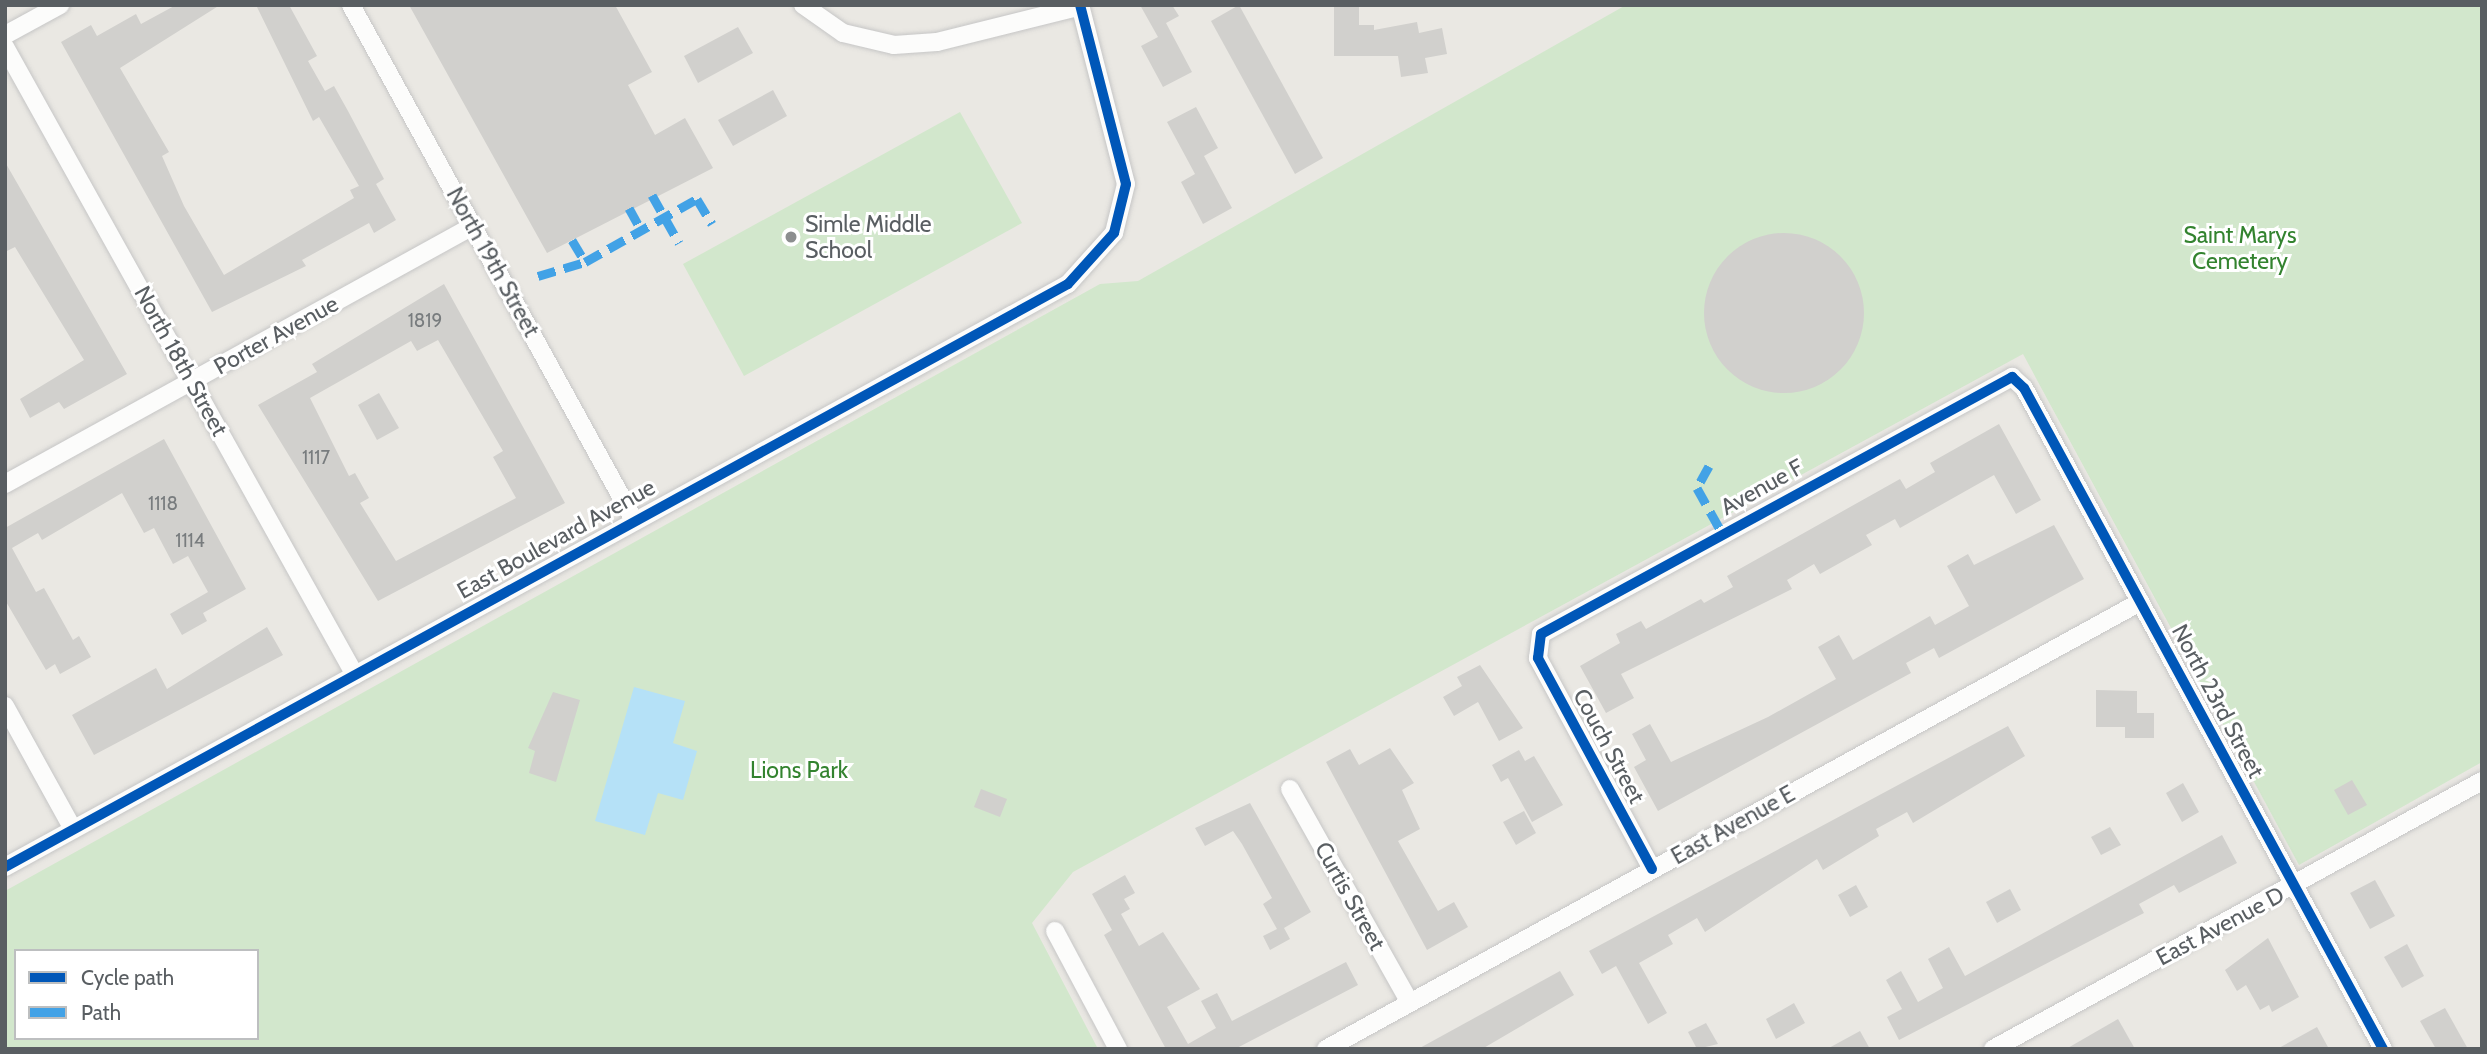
<!DOCTYPE html>
<style>
body{margin:0}
#map{position:relative;width:2487px;height:1054px;overflow:hidden;background:#eae8e3;font-family:Cabin,sans-serif}
div>[style]{position:absolute}
.green>*{inset:0;background:#d2e7cc}
.water>*{inset:0;background:#b5e1f7}
.building>*{inset:0;background:#d1d0cd}
.round{border-radius:50%}
.roads{filter:drop-shadow(0 0 2px #c6c6c6) drop-shadow(0 0 2px #c6c6c6)}
.street>*{height:18px;margin:-9px;padding:0 9px;transform-origin:9px;border-radius:9px;background:#fcfcfb}
.quiet>*{height:9px;margin-top:-4.5px;transform-origin:0;background:repeating-linear-gradient(90deg,#42a2e6 0 18px,transparent 0 27px)}
.cycleway>*{height:10px;margin:-5px;padding:0 5px;transform-origin:5px;border-radius:5px;background:#0057b8}
.dots>*{width:19px;height:19px;translate:-50% -50%;box-sizing:border-box;border:4px solid #fff;border-radius:50%}
span{translate:-50% -50%;white-space:nowrap;text-align:center;line-height:1.15;-webkit-text-stroke:6px #fff;paint-order:stroke}
.number-label{font-size:19px;color:#787c7e}
.number-label span{-webkit-text-stroke-width:0}
.poi-label{font-size:23px;color:#595e62}
.left{translate:0 -50%;text-align:left}
.park-label{font-size:23px;color:#33832f}
.street-label{font-size:23px;color:#595e62}
.frame{position:absolute;inset:0;border:7px solid #595e62;pointer-events:none}
.legend{position:absolute;left:14px;top:949px;width:245px;height:91px;box-sizing:border-box;background:#fff;border:2px solid #bdbfc0;margin:0;padding:9px 12px;list-style:none;font-size:21px;color:#595e62}
.legend li{display:flex;align-items:center;gap:14px;height:35px}
.legend b{width:35px;border:2px solid #bdbfc0}
</style>
<div id="map">
<div class="green">
<i style="clip-path:polygon(evenodd,1626px 5px,2482px 5px,2482px 762px,2299px 865px,2023px 354px,1073px 872px,1032px 923px,1098px 1049px,5px 1049px,5px 891px,1100px 284px,1138px 281px,1626px 5px,16px 951px,257px 951px,257px 1038px,16px 1038px,16px 951px)"></i>
<i style="clip-path:polygon(960px 112px,1022px 223px,744px 376px,683px 264px)"></i>
</div>
<div class="water">
<i style="clip-path:polygon(634px 687px,685px 701px,673px 743px,697px 751px,683px 800px,658px 793px,645px 835px,595px 821px)"></i>
</div>
<div class="building">
<i style="clip-path:polygon(176px 5px,220px 5px,120px 68px,169px 152px,162px 156px,184px 206px,224px 275px,354px 198px,350px 190px,359px 186px,319px 117px,313px 121px,256px 5px,289px 5px,317px 56px,308px 61px,325px 91px,334px 86px,348px 111px,384px 179px,376px 184px,396px 220px,374px 233px,369px 223px,302px 260px,306px 266px,212px 312px,61px 42px,91px 25px,97px 36px,136px 14px,141px 24px)"></i>
<i style="clip-path:polygon(409px 5px,615px 5px,652px 72px,628px 85px,655px 135px,685px 118px,713px 168px,547px 253px)"></i>
<i style="clip-path:polygon(1140px 5px,1172px 5px,1179px 16px,1166px 23px,1192px 72px,1163px 87px,1141px 46px,1158px 37px)"></i>
<i style="clip-path:polygon(1239px 5px,1323px 158px,1295px 174px,1211px 21px)"></i>
<i style="clip-path:polygon(1334px 5px,1359px 5px,1359px 25px,1374px 25px,1374px 30px,1417px 22px,1419px 33px,1442px 28px,1447px 54px,1425px 58px,1428px 73px,1401px 77px,1398px 56px,1334px 56px)"></i>
<i style="clip-path:polygon(738px 27px,753px 53px,698px 83px,684px 56px)"></i>
<i style="clip-path:polygon(773px 90px,787px 116px,733px 146px,718px 120px)"></i>
<i style="clip-path:polygon(1196px 107px,1218px 148px,1204px 156px,1232px 208px,1203px 224px,1181px 182px,1195px 174px,1167px 122px)"></i>
<i style="clip-path:polygon(5px 162px,127px 374px,64px 409px,59px 402px,30px 418px,20px 399px,84px 360px,15px 247px,5px 252px)"></i>
<i class="round" style="left:1704px;top:233px;width:160px;height:160px"></i>
<i style="clip-path:polygon(evenodd,444px 284px,565px 503px,378px 601px,258px 405px,317px 372px,312px 364px,444px 284px,438px 340px,503px 451px,493px 457px,516px 498px,396px 561px,360px 503px,369px 498px,355px 473px,349px 476px,310px 398px,411px 341px,417px 351px,438px 340px)"></i>
<i style="clip-path:polygon(379px 393px,399px 428px,377px 440px,358px 405px)"></i>
<i style="clip-path:polygon(1999px 424px,2041px 500px,2016px 514px,1994px 475px,1900px 528px,1895px 519px,1866px 535px,1872px 545px,1820px 574px,1814px 564px,1787px 580px,1792px 589px,1621px 674px,1634px 698px,1606px 713px,1580px 666px,1620px 643px,1616px 634px,1641px 621px,1646px 629px,1701px 599px,1704px 603px,1733px 587px,1727px 576px,1900px 479px,1906px 489px,1935px 472px,1930px 463px)"></i>
<i style="clip-path:polygon(164px 439px,246px 589px,203px 613px,207px 621px,182px 635px,170px 614px,208px 592px,188px 556px,173px 564px,154px 528px,144px 533px,122px 493px,42px 540px,38px 533px,12px 548px,36px 592px,44px 588px,73px 640px,79px 636px,91px 657px,60px 674px,55px 664px,46px 670px,5px 600px,5px 528px)"></i>
<i style="clip-path:polygon(2054px 525px,2084px 579px,1939px 658px,1934px 648px,1906px 663px,1911px 673px,1658px 811px,1634px 767px,1646px 760px,1632px 734px,1650px 724px,1671px 762px,1768px 717px,1836px 679px,1818px 647px,1839px 635px,1853px 660px,1930px 616px,1935px 625px,1969px 606px,1947px 566px,1968px 554px,1974px 565px)"></i>
<i style="clip-path:polygon(267px 627px,283px 655px,94px 755px,72px 715px,156px 668px,167px 689px)"></i>
<i style="clip-path:polygon(1480px 665px,1523px 728px,1499px 741px,1478px 702px,1454px 716px,1443px 697px,1462px 686px,1457px 677px)"></i>
<i style="clip-path:polygon(2096px 690px,2137px 691px,2137px 713px,2154px 713px,2154px 738px,2125px 738px,2125px 727px,2096px 727px)"></i>
<i style="clip-path:polygon(553px 692px,580px 700px,556px 782px,529px 773px,535px 751px,528px 748px)"></i>
<i style="clip-path:polygon(2008px 726px,2025px 756px,1913px 823px,1907px 812px,1876px 829px,1879px 836px,1823px 870px,1817px 859px,1705px 932px,1697px 918px,1668px 935px,1673px 944px,1639px 963px,1667px 1013px,1648px 1024px,1616px 966px,1602px 974px,1589px 951px)"></i>
<i style="clip-path:polygon(1390px 748px,1414px 783px,1402px 790px,1420px 829px,1398px 841px,1438px 911px,1454px 902px,1468px 927px,1427px 950px,1326px 762px,1350px 749px,1359px 765px)"></i>
<i style="clip-path:polygon(1519px 750px,1525px 761px,1534px 756px,1563px 805px,1532px 822px,1508px 778px,1501px 782px,1492px 765px)"></i>
<i style="clip-path:polygon(2352px 780px,2367px 805px,2348px 815px,2334px 790px)"></i>
<i style="clip-path:polygon(2183px 783px,2199px 812px,2182px 822px,2166px 793px)"></i>
<i style="clip-path:polygon(981px 789px,1007px 799px,1000px 817px,974px 807px)"></i>
<i style="clip-path:polygon(1250px 803px,1311px 912px,1284px 928px,1290px 939px,1270px 950px,1263px 936px,1277px 929px,1263px 904px,1272px 898px,1242px 844px,1233px 831px,1205px 846px,1195px 828px)"></i>
<i style="clip-path:polygon(1524px 811px,1536px 833px,1516px 845px,1503px 822px)"></i>
<i style="clip-path:polygon(2110px 827px,2121px 845px,2101px 855px,2091px 837px)"></i>
<i style="clip-path:polygon(2222px 835px,2237px 863px,2179px 893px,2174px 885px,2139px 904px,2144px 913px,1899px 1040px,1887px 1017px,1902px 1009px,1886px 980px,1901px 971px,1918px 1002px,1943px 988px,1928px 959px,1949px 947px,1965px 976px)"></i>
<i style="clip-path:polygon(1125px 875px,1135px 893px,1124px 899px,1130px 909px,1121px 914px,1139px 946px,1163px 932px,1200px 989px,1167px 1007px,1188px 1044px,1216px 1028px,1201px 1001px,1217px 993px,1232px 1021px,1346px 962px,1358px 985px,1235px 1049px,1166px 1049px,1104px 935px,1112px 930px,1092px 894px)"></i>
<i style="clip-path:polygon(2375px 880px,2395px 916px,2370px 929px,2350px 893px)"></i>
<i style="clip-path:polygon(1856px 885px,1868px 907px,1850px 917px,1838px 895px)"></i>
<i style="clip-path:polygon(2010px 889px,2021px 910px,1997px 923px,1986px 902px)"></i>
<i style="clip-path:polygon(2268px 938px,2299px 997px,2272px 1012px,2269px 1005px,2260px 1010px,2246px 985px,2237px 991px,2225px 970px)"></i>
<i style="clip-path:polygon(2407px 944px,2424px 976px,2402px 988px,2384px 957px)"></i>
<i style="clip-path:polygon(1560px 971px,1574px 995px,1482px 1049px,1418px 1049px)"></i>
<i style="clip-path:polygon(1794px 1003px,1805px 1023px,1776px 1039px,1766px 1019px)"></i>
<i style="clip-path:polygon(2445px 1008px,2468px 1049px,2436px 1049px,2420px 1021px)"></i>
<i style="clip-path:polygon(2118px 1019px,2135px 1049px,2066px 1049px)"></i>
<i style="clip-path:polygon(1706px 1023px,1718px 1044px,1697px 1049px,1688px 1032px)"></i>
<i style="clip-path:polygon(2317px 1027px,2329px 1049px,2277px 1049px)"></i>
<i style="clip-path:polygon(1860px 1031px,1870px 1049px,1827px 1049px)"></i>
</div>
<div class="roads">
<div class="street">
<i style="left:351px;top:5px;width:588px;rotate:61.21deg"></i>
<i style="left:803px;top:5px;width:49px;rotate:35deg"></i>
<i style="left:843px;top:33px;width:52px;rotate:13.2deg"></i>
<i style="left:894px;top:45px;width:43px;rotate:-4deg"></i>
<i style="left:937px;top:42px;width:148px;rotate:-14deg"></i>
<i style="left:5px;top:35px;width:63px;rotate:-28.6deg"></i>
<i style="left:5px;top:47px;width:719px;rotate:60.87deg"></i>
<i style="left:5px;top:484px;width:534px;rotate:-28.87deg"></i>
<i style="left:5px;top:706px;width:141px;rotate:61.1deg"></i>
<i style="left:1290px;top:789px;width:245px;rotate:60.7deg"></i>
<i style="left:5px;top:867px;width:1212px;rotate:-28.74deg"></i>
<i style="left:1068px;top:284px;width:69px;rotate:-48deg"></i>
<i style="left:1114px;top:233px;width:50px;rotate:-76.2deg"></i>
<i style="left:1126px;top:184px;width:185px;rotate:-104.4deg"></i>
<i style="left:1652px;top:869px;width:240px;rotate:-118.4deg"></i>
<i style="left:1538px;top:658px;width:24px;rotate:-83deg"></i>
<i style="left:1541px;top:634px;width:537px;rotate:-28.62deg"></i>
<i style="left:2012px;top:377px;width:16px;rotate:43deg"></i>
<i style="left:2024px;top:388px;width:752px;rotate:61.49deg"></i>
<i style="left:1055px;top:931px;width:134px;rotate:61.9deg"></i>
<i style="left:1326px;top:1049px;width:929px;rotate:-28.77deg"></i>
<i style="left:1993px;top:1049px;width:558px;rotate:-28.73deg"></i>
</div>
</div>
<div class="quiet">
<i style="left:652px;top:195px;width:55px;rotate:60.6deg"></i>
<i style="left:629px;top:208px;width:25px;rotate:61deg"></i>
<i style="left:572px;top:240px;width:26px;rotate:59deg"></i>
<i style="left:538px;top:276px;width:49px;rotate:-16.6deg"></i>
<i style="left:585px;top:262px;width:129px;rotate:-29.4deg"></i>
<i style="left:697px;top:199px;width:29px;rotate:59deg"></i>
<i style="left:1709px;top:466px;width:25px;rotate:119deg"></i>
<i style="left:1697px;top:488px;width:51px;rotate:60.9deg"></i>
</div>
<div class="cycleway">
<i style="left:5px;top:867px;width:1212px;rotate:-28.74deg"></i>
<i style="left:1068px;top:284px;width:69px;rotate:-48deg"></i>
<i style="left:1114px;top:233px;width:50px;rotate:-76.2deg"></i>
<i style="left:1126px;top:184px;width:185px;rotate:-104.4deg"></i>
<i style="left:1652px;top:869px;width:240px;rotate:-118.4deg"></i>
<i style="left:1538px;top:658px;width:24px;rotate:-83deg"></i>
<i style="left:1541px;top:634px;width:537px;rotate:-28.62deg"></i>
<i style="left:2012px;top:377px;width:16px;rotate:43deg"></i>
<i style="left:2024px;top:388px;width:752px;rotate:61.49deg"></i>
</div>
<div class="dots">
<i style="left:791px;top:237px;background:#8c8e8f"></i>
</div>
<div class="number-label">
<span style="left:425px;top:321px">1819</span>
<span style="left:316px;top:458px">1117</span>
<span style="left:163px;top:504px">1118</span>
<span style="left:190px;top:541px">1114</span>
</div>
<div class="poi-label">
<span class="left" style="left:805px;top:237px">Simle Middle<br>School</span>
</div>
<div class="park-label">
<span style="left:2240px;top:248px">Saint Marys<br>Cemetery</span>
<span style="left:799px;top:770px">Lions Park</span>
</div>
<div class="street-label">
<span style="left:493px;top:262px;rotate:61deg">North 19th Street</span>
<span style="left:276px;top:335px;rotate:-29deg">Porter Avenue</span>
<span style="left:181px;top:361px;rotate:61deg">North 18th Street</span>
<span style="left:1762px;top:487px;rotate:-29deg">Avenue F</span>
<span style="left:556px;top:539px;rotate:-29deg">East Boulevard Avenue</span>
<span style="left:2218px;top:701px;rotate:62deg">North 23rd Street</span>
<span style="left:1609px;top:746px;rotate:62deg">Couch Street</span>
<span style="left:1733px;top:825px;rotate:-29deg">East Avenue E</span>
<span style="left:1350px;top:896px;rotate:61deg">Curtis Street</span>
<span style="left:2220px;top:926px;rotate:-28deg">East Avenue D</span>
</div>
<div class="frame"></div>
<ul class="legend">
<li><b style="height:9px;background:#0057b8"></b>Cycle path</li>
<li><b style="height:9px;background:#42a2e6"></b>Path</li>
</ul>
</div>
